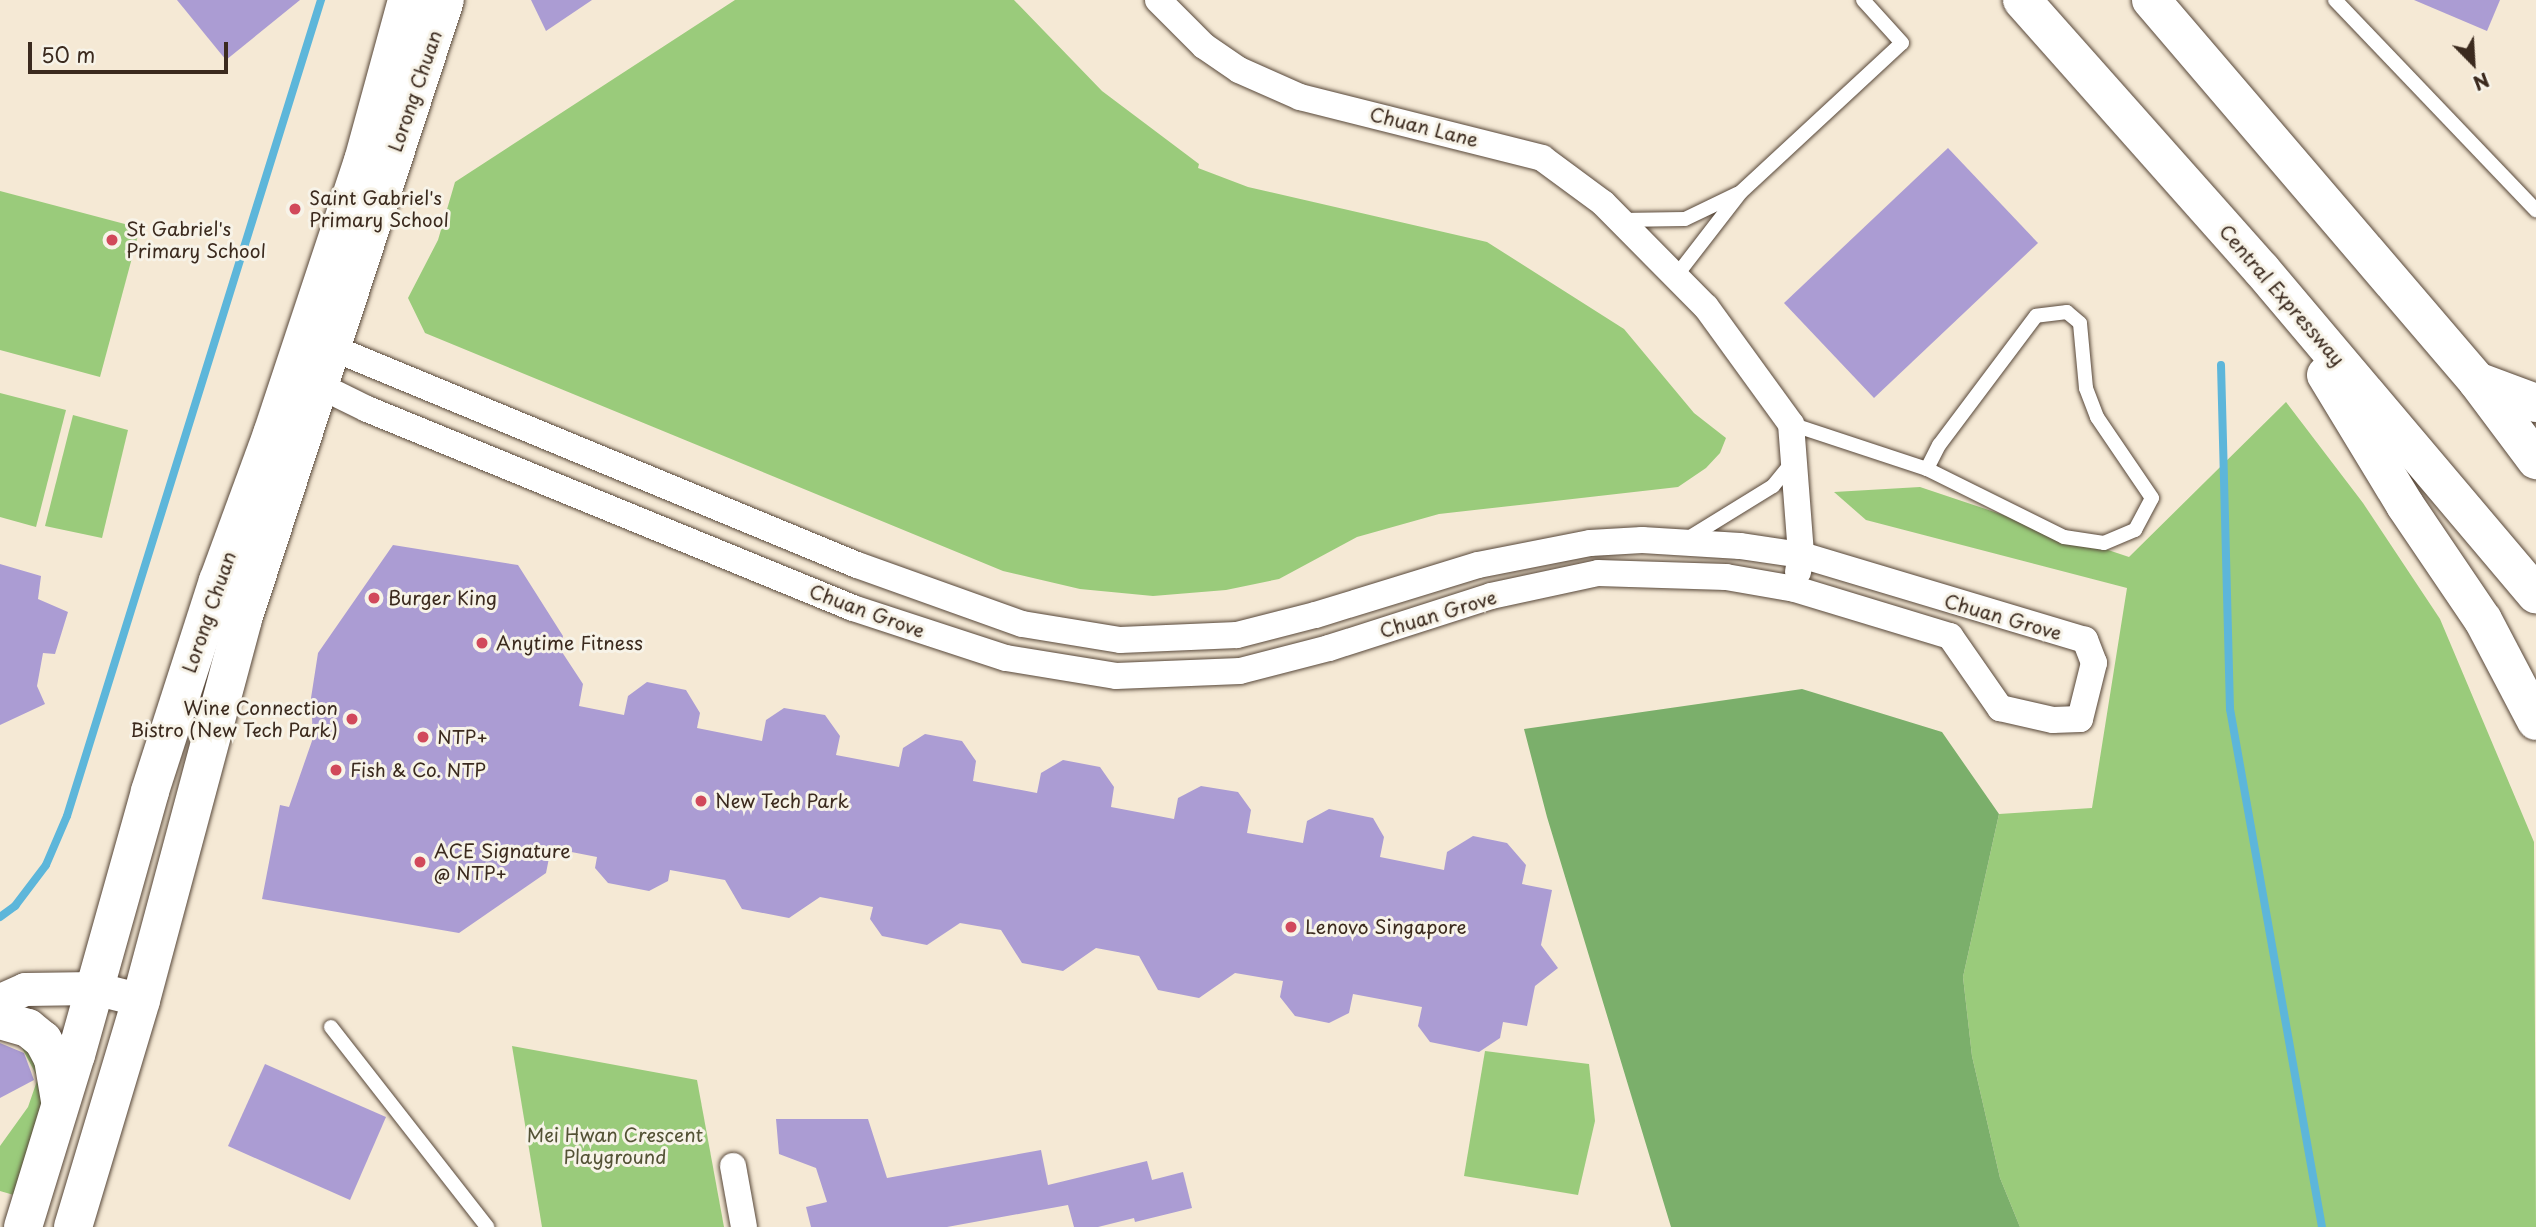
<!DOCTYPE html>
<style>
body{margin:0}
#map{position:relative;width:2536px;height:1227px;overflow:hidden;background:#f5e9d5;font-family:"Playpen Sans",sans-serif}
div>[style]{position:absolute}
.green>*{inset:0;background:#9acb7b}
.forest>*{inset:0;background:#7baf6b}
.stream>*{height:8px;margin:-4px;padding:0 4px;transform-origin:4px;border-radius:4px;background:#5db6da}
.building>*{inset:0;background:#ab9cd3}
.roads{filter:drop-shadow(0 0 2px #574739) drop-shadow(0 0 2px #574739)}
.service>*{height:14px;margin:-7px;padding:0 7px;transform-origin:7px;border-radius:7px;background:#fff}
.minor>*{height:26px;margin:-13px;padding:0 13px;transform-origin:13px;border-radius:13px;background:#fff}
.tertiary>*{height:33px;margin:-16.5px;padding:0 16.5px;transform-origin:16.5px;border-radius:16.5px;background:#fff}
.secondary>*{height:38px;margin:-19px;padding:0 19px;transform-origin:19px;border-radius:19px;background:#fff}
.motorway>*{height:38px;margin:-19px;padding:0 19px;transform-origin:19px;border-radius:19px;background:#fff}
.dots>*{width:19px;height:19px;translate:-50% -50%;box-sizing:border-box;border:4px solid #f7f3e8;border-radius:50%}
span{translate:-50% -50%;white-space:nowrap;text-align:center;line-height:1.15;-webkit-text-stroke:6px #f7f3e8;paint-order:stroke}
.street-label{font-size:19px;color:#3b2a1e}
.poi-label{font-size:19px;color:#3b2a1e}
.left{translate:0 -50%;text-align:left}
.right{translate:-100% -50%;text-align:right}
.park-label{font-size:19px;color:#535235}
.north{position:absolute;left:2438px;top:28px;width:70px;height:70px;-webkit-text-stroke:5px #f7f3e8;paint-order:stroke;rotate:156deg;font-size:19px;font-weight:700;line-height:28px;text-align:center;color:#3b2a1e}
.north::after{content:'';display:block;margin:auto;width:24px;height:32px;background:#3b2a1e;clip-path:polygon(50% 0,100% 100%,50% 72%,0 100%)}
.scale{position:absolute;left:28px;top:42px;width:200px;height:32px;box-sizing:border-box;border:4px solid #3b2a1e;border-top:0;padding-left:9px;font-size:21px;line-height:24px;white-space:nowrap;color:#3b2a1e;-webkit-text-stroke:5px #f7f3e8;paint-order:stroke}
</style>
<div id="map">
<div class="green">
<i style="clip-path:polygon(735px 0,1014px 0,1102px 91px,1199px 164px,1198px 168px,1248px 187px,1487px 242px,1624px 329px,1694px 413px,1726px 438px,1720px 453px,1706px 468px,1678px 487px,1439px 514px,1357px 537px,1279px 579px,1226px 590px,1153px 596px,1080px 589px,1003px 571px,425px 333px,408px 298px,438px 240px,455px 182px)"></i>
<i style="clip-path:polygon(0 191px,140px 228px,100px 377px,0 350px)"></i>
<i style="clip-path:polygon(0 393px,66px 410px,36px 527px,0 517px)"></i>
<i style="clip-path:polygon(2286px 402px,2363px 503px,2440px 619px,2534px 842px,2536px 1227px,2020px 1227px,2000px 1178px,1972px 1056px,1963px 977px,1999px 814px,2092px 808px,2127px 588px,1866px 520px,1834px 492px,1920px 487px,2129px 557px)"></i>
<i style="clip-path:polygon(73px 415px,128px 430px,102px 538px,45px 526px)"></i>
<i style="clip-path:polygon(15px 1035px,53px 1059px,31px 1200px,0 1191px,0 1146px,28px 1107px,38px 1078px)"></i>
<i style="clip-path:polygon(512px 1046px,697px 1080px,724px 1227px,542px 1227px)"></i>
<i style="clip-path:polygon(1485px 1051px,1589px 1064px,1595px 1121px,1578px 1195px,1464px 1176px)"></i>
</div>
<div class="forest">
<i style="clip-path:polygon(1802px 689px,1942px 732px,1999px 814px,1963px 977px,1972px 1056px,2000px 1178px,2020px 1227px,1671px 1227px,1547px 817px,1524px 729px)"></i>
</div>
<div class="stream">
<i style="left:2221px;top:365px;width:344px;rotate:88.5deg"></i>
<i style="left:2230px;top:709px;width:526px;rotate:79.93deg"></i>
<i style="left:0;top:917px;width:19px;rotate:-36deg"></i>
<i style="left:15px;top:906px;width:51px;rotate:-52.9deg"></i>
<i style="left:46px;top:865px;width:53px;rotate:-66.8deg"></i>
<i style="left:67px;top:816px;width:855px;rotate:-72.71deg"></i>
</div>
<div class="building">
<i style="clip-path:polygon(177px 0,300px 0,226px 60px)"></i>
<i style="clip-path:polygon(531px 0,592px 0,546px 31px)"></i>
<i style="clip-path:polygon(2414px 0,2500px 0,2487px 31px)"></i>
<i style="clip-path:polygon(1948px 148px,2038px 243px,1874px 398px,1784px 303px)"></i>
<i style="clip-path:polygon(393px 545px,518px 565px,563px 636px,560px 649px,583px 684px,579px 706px,624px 715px,628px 696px,647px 682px,686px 690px,700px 713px,697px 728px,762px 741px,766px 720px,784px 708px,825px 715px,840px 736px,836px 755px,899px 767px,903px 748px,925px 734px,962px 741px,976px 761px,973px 781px,1037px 793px,1041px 773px,1063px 760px,1100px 767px,1114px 787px,1111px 807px,1174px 819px,1178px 798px,1201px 786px,1238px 792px,1251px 810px,1247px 833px,1303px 843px,1307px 821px,1329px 809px,1373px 818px,1384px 837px,1380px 857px,1444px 870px,1447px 852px,1473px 836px,1507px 843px,1526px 865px,1522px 884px,1552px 890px,1541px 945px,1558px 968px,1535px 986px,1527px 1026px,1503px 1022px,1500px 1038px,1479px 1052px,1430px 1042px,1418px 1026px,1422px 1007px,1353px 994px,1349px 1013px,1329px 1023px,1295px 1016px,1280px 997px,1283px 981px,1235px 973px,1199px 998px,1158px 990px,1139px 956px,1096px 948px,1063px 971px,1022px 963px,1001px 930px,960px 923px,927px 945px,882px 936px,870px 919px,873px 907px,820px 897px,789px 918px,742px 909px,725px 880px,670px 870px,668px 881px,649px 891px,608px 883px,595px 868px,597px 857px,551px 848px,546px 873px,459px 933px,262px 899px,280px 805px,289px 807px,313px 738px,311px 698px,318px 653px)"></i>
<i style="clip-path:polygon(0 564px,41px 576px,38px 599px,68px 612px,55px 654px,43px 653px,37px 686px,45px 704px,0 725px)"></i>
<i style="clip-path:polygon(0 1043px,24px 1053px,34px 1080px,0 1098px)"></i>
<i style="clip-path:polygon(265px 1064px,386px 1117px,350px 1200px,228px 1146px)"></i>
<i style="clip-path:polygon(776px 1119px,868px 1119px,887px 1178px,1041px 1150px,1048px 1185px,1147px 1161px,1152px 1180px,1183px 1172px,1192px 1208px,1135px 1222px,1134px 1218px,1098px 1227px,1074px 1227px,1068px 1205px,947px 1227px,811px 1227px,806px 1207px,827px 1202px,816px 1168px,779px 1154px)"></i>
</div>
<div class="roads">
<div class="service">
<i style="left:2335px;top:0;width:291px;rotate:46.3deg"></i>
<i style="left:1620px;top:220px;width:65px;rotate:-0.9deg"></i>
<i style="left:1685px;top:219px;width:58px;rotate:-25.7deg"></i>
<i style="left:1676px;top:276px;width:106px;rotate:-52.3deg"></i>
<i style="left:1741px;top:192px;width:219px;rotate:-42.8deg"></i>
<i style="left:1902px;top:43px;width:58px;rotate:-132.2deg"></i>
<i style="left:1791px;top:424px;width:143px;rotate:18.3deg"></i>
<i style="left:1927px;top:469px;width:153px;rotate:26.4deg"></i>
<i style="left:2064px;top:537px;width:40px;rotate:8.5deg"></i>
<i style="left:2104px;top:543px;width:34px;rotate:-23deg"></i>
<i style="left:2135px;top:530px;width:36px;rotate:-62deg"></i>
<i style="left:2152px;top:498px;width:98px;rotate:-124.2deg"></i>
<i style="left:2097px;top:417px;width:31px;rotate:-111deg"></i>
<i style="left:2086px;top:388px;width:65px;rotate:-95.3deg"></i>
<i style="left:2080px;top:323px;width:17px;rotate:-140deg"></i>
<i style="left:2067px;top:312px;width:31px;rotate:173deg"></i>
<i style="left:2036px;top:316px;width:161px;rotate:126.9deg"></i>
<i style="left:1939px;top:445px;width:27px;rotate:117deg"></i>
<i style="left:1687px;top:539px;width:101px;rotate:-31.6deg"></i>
<i style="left:1773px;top:486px;width:32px;rotate:-51deg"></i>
<i style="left:331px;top:1027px;width:254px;rotate:52deg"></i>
</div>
<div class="minor">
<i style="left:1158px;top:0;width:65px;rotate:45deg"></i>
<i style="left:1204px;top:46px;width:42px;rotate:34.4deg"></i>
<i style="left:1239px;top:70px;width:67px;rotate:23.9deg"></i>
<i style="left:1300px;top:97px;width:250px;rotate:14.1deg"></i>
<i style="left:1542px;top:158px;width:76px;rotate:36.4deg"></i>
<i style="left:1603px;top:203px;width:146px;rotate:45.3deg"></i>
<i style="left:1706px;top:307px;width:145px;rotate:54deg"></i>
<i style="left:1791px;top:424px;width:131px;rotate:85.6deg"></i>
<i style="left:1801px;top:555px;width:17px;rotate:100deg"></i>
<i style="left:304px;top:378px;width:70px;rotate:26.2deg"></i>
<i style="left:367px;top:409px;width:525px;rotate:22.27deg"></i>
<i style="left:853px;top:608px;width:161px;rotate:18.1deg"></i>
<i style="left:1006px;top:658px;width:111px;rotate:9.3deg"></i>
<i style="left:1116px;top:676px;width:124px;rotate:-2.3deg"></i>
<i style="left:1240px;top:671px;width:92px;rotate:-14.5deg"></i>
<i style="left:1329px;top:648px;width:170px;rotate:-17.8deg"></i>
<i style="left:1491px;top:596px;width:109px;rotate:-12.1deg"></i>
<i style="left:1598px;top:573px;width:128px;rotate:1.8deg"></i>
<i style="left:1726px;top:577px;width:70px;rotate:9.9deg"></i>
<i style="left:1795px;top:589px;width:162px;rotate:16.9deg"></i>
<i style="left:1950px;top:636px;width:88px;rotate:55.2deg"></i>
<i style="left:2000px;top:708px;width:54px;rotate:12.8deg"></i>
<i style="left:2053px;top:720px;width:27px;rotate:-2deg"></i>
<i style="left:2080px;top:719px;width:58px;rotate:-76deg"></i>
<i style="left:2094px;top:663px;width:25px;rotate:-111deg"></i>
<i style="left:2085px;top:640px;width:296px;rotate:-163.3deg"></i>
<i style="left:1801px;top:555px;width:62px;rotate:-171.6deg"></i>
<i style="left:1740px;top:546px;width:98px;rotate:-176.5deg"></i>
<i style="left:1642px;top:540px;width:52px;rotate:176.7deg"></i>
<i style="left:1590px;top:543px;width:114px;rotate:168.9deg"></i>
<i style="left:1478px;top:565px;width:170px;rotate:162.9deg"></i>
<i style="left:1315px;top:615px;width:81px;rotate:165.6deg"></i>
<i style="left:1237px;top:635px;width:117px;rotate:177.6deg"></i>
<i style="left:1120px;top:640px;width:99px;rotate:-170.7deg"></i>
<i style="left:1022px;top:624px;width:175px;rotate:-160.3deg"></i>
<i style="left:857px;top:565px;width:583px;rotate:-157.52deg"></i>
<i style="left:733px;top:1166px;width:62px;rotate:79.8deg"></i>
</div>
<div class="tertiary">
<i style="left:0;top:1000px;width:27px;rotate:-24deg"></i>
<i style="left:25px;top:989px;width:69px;rotate:-0.8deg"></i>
<i style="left:94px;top:988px;width:49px;rotate:14.3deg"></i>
</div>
<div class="secondary">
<i style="left:0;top:1020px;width:29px;rotate:16deg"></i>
<i style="left:28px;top:1028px;width:19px;rotate:39deg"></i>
<i style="left:43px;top:1040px;width:21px;rotate:62deg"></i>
<i style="left:53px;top:1059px;width:43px;rotate:80.5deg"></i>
<i style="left:23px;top:1227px;width:180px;rotate:-72.9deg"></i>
<i style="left:76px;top:1055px;width:274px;rotate:-74.3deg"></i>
<i style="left:150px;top:791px;width:221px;rotate:-72.1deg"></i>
<i style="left:218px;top:581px;width:157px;rotate:-69.8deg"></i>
<i style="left:272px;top:434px;width:288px;rotate:-71.6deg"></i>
<i style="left:363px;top:161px;width:167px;rotate:-74.7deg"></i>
<i style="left:73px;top:1227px;width:237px;rotate:-73.3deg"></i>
<i style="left:141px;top:1000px;width:394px;rotate:-75deg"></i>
<i style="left:243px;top:619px;width:651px;rotate:-71.93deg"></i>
</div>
<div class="motorway">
<i style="left:2022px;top:0;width:360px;rotate:48.4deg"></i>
<i style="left:2261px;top:269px;width:426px;rotate:49.8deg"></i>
<i style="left:2151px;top:0;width:501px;rotate:49.45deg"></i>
<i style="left:2477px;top:381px;width:99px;rotate:53.2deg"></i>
<i style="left:2326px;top:375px;width:152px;rotate:58.7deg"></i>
<i style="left:2405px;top:505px;width:139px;rotate:55.9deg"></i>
<i style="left:2483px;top:620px;width:114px;rotate:62.3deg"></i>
<i style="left:2477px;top:381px;width:63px;rotate:20.4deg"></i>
</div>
</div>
<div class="dots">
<i style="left:295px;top:209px;background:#d1495b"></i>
<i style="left:112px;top:240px;background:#d1495b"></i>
<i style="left:374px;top:598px;background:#d1495b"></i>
<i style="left:482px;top:643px;background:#d1495b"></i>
<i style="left:352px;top:719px;background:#d1495b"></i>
<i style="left:423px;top:737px;background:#d1495b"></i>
<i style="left:336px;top:770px;background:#d1495b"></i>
<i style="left:701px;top:801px;background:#d1495b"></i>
<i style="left:420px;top:862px;background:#d1495b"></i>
<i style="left:1291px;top:927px;background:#d1495b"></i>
</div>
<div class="street-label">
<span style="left:415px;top:91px;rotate:-71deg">Lorong Chuan</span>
<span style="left:1424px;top:127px;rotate:14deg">Chuan Lane</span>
<span style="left:2282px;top:295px;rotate:49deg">Central Expressway</span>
<span style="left:867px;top:611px;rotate:20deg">Chuan Grove</span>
<span style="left:209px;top:612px;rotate:-71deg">Lorong Chuan</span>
<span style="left:1438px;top:614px;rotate:-17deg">Chuan Grove</span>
<span style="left:2003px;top:617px;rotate:16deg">Chuan Grove</span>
</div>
<div class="poi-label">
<span class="left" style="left:309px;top:209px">Saint Gabriel's<br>Primary School</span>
<span class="left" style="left:126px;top:240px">St Gabriel's<br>Primary School</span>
<span class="left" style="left:388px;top:598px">Burger King</span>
<span class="left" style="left:496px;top:643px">Anytime Fitness</span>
<span class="right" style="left:338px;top:719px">Wine Connection<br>Bistro (New Tech Park)</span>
<span class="left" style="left:437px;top:737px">NTP+</span>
<span class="left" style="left:350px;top:770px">Fish &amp; Co. NTP</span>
<span class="left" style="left:715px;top:801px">New Tech Park</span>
<span class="left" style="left:434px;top:862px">ACE Signature<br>@ NTP+</span>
<span class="left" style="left:1305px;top:927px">Lenovo Singapore</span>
</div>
<div class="park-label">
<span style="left:615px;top:1146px">Mei Hwan Crescent<br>Playground</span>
</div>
<div class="north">N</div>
<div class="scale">50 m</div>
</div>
